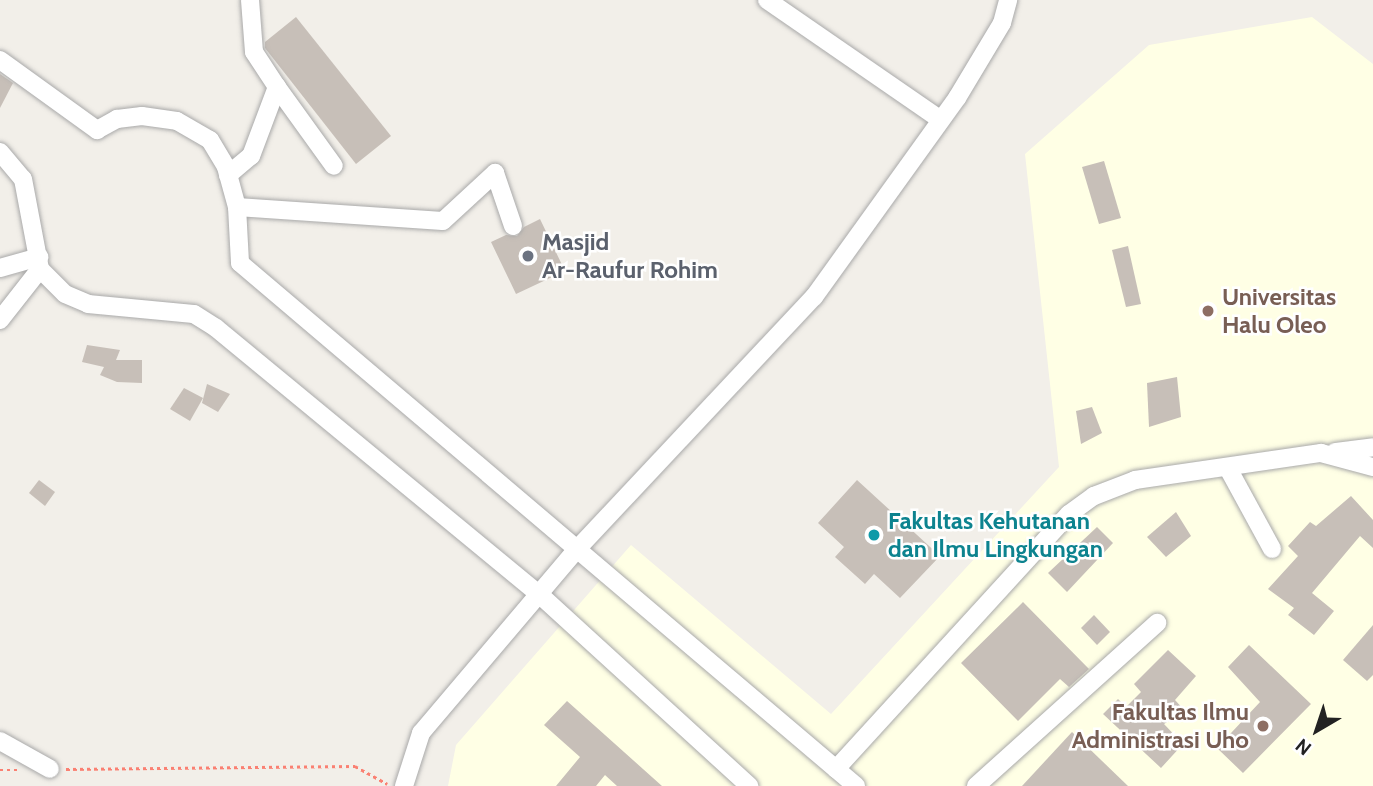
<!DOCTYPE html>
<style>
body{margin:0}
#map{position:relative;width:1373px;height:786px;overflow:hidden;background:#f2efe9;font-family:Cabin,sans-serif}
div>[style]{position:absolute}
.education>*{inset:0;background:#ffffe5}
.building>*{inset:0;background:#c7bfb8}
.path>*{height:2.5px;margin-top:-1.25px;transform-origin:0;background:repeating-linear-gradient(90deg,#fa8072 0 3.5px,transparent 0 7px)}
.roads{filter:drop-shadow(0 0 2px #a9a9a9) drop-shadow(0 0 2px #a9a9a9)}
.minor>*{height:18px;margin:-9px;padding:0 9px;transform-origin:9px;border-radius:9px;background:#fff}
.dots>*{width:19px;height:19px;translate:-50% -50%;box-sizing:border-box;border:4px solid #fff;border-radius:50%}
span{translate:-50% -50%;white-space:nowrap;text-align:center;line-height:1.15;-webkit-text-stroke:5px #fff;paint-order:stroke}
.worship-label{font-size:24px;color:#5b616d;font-weight:700}
.left{translate:0 -50%;text-align:left}
.education-label{font-size:24px;color:#785e54;font-weight:700}
.right{translate:-100% -50%;text-align:right}
.culture-label{font-size:24px;color:#0d838f;font-weight:700}
.north{position:absolute;left:1282px;top:695px;width:70px;height:70px;-webkit-text-stroke:5px #fff;paint-order:stroke;rotate:219deg;font-size:19px;font-weight:700;line-height:28px;text-align:center;color:#222}
.north::after{content:'';display:block;margin:auto;width:24px;height:32px;background:#222;clip-path:polygon(50% 0,100% 100%,50% 72%,0 100%)}
</style>
<div id="map">
<div class="education">
<i style="clip-path:polygon(1312px 17px,1373px 64px,1373px 786px,448px 786px,456px 745px,631px 545px,831px 714px,1059px 467px,1025px 154px,1149px 45px)"></i>
</div>
<div class="building">
<i style="clip-path:polygon(296px 17px,391px 136px,356px 164px,265px 48px,265px 42px)"></i>
<i style="clip-path:polygon(0 74px,13px 83px,0 108px)"></i>
<i style="clip-path:polygon(1104px 161px,1121px 218px,1099px 224px,1082px 167px)"></i>
<i style="clip-path:polygon(540px 219px,565px 271px,516px 294px,491px 242px,506px 235px,517px 236px,524px 227px)"></i>
<i style="clip-path:polygon(1128px 246px,1141px 304px,1126px 307px,1112px 250px)"></i>
<i style="clip-path:polygon(87px 345px,120px 350px,116px 360px,142px 360px,142px 383px,117px 382px,100px 375px,104px 367px,82px 362px)"></i>
<i style="clip-path:polygon(1177px 377px,1181px 417px,1149px 427px,1147px 383px)"></i>
<i style="clip-path:polygon(207px 384px,230px 394px,218px 412px,202px 403px)"></i>
<i style="clip-path:polygon(184px 388px,203px 398px,190px 421px,170px 409px)"></i>
<i style="clip-path:polygon(1092px 407px,1102px 433px,1081px 444px,1076px 411px)"></i>
<i style="clip-path:polygon(39px 480px,55px 492px,45px 506px,29px 493px)"></i>
<i style="clip-path:polygon(857px 480px,940px 556px,900px 598px,874px 574px,865px 584px,835px 557px,844px 547px,818px 523px)"></i>
<i style="clip-path:polygon(1351px 496px,1373px 520px,1373px 548px,1360px 536px,1312px 593px,1334px 611px,1314px 635px,1288px 615px,1294px 608px,1268px 589px,1298px 556px,1288px 546px,1310px 522px,1316px 526px)"></i>
<i style="clip-path:polygon(1176px 512px,1191px 536px,1166px 557px,1147px 537px)"></i>
<i style="clip-path:polygon(1097px 527px,1113px 543px,1067px 592px,1048px 573px)"></i>
<i style="clip-path:polygon(1023px 602px,1089px 669px,1069px 687px,1060px 679px,1018px 721px,961px 663px)"></i>
<i style="clip-path:polygon(1094px 615px,1110px 632px,1097px 645px,1081px 628px)"></i>
<i style="clip-path:polygon(1373px 625px,1373px 675px,1367px 681px,1343px 660px)"></i>
<i style="clip-path:polygon(1249px 645px,1311px 704px,1243px 773px,1217px 748px,1260px 702px,1228px 667px)"></i>
<i style="clip-path:polygon(1168px 650px,1196px 676px,1175px 700px,1185px 711px,1164px 724px,1183px 744px,1161px 768px,1103px 714px,1118px 699px,1126px 707px,1141px 692px,1134px 684px)"></i>
<i style="clip-path:polygon(567px 701px,662px 786px,617px 786px,605px 775px,596px 786px,556px 786px,580px 757px,544px 725px)"></i>
<i style="clip-path:polygon(1072px 732px,1128px 786px,1022px 786px)"></i>
</div>
<div class="path">
<i style="left:66px;top:769px;width:289px;rotate:-0.6deg"></i>
<i style="left:355px;top:766px;width:37px;rotate:29deg"></i>
<i style="left:0;top:770px;width:18px"></i>
</div>
<div class="roads">
<div class="minor">
<i style="left:250px;top:0;width:52px;rotate:85.6deg"></i>
<i style="left:254px;top:52px;width:42px;rotate:56.7deg"></i>
<i style="left:767px;top:0;width:211px;rotate:34.6deg"></i>
<i style="left:0;top:60px;width:120px;rotate:35.8deg"></i>
<i style="left:97px;top:130px;width:23px;rotate:-29deg"></i>
<i style="left:117px;top:119px;width:25px;rotate:-7deg"></i>
<i style="left:142px;top:116px;width:35px;rotate:8deg"></i>
<i style="left:177px;top:121px;width:38px;rotate:30deg"></i>
<i style="left:210px;top:140px;width:31px;rotate:59deg"></i>
<i style="left:226px;top:167px;width:41px;rotate:74.6deg"></i>
<i style="left:237px;top:207px;width:56px;rotate:86.9deg"></i>
<i style="left:240px;top:263px;width:808px;rotate:40.33deg"></i>
<i style="left:0;top:152px;width:35px;rotate:50deg"></i>
<i style="left:23px;top:179px;width:92px;rotate:79.3deg"></i>
<i style="left:40px;top:269px;width:35px;rotate:45deg"></i>
<i style="left:65px;top:294px;width:25px;rotate:23deg"></i>
<i style="left:88px;top:304px;width:106px;rotate:5.4deg"></i>
<i style="left:194px;top:314px;width:26px;rotate:32deg"></i>
<i style="left:216px;top:328px;width:418px;rotate:39.5deg"></i>
<i style="left:539px;top:594px;width:285px;rotate:42.4deg"></i>
<i style="left:228px;top:175px;width:30px;rotate:-40deg"></i>
<i style="left:251px;top:156px;width:74px;rotate:-69.4deg"></i>
<i style="left:277px;top:87px;width:97px;rotate:54.2deg"></i>
<i style="left:237px;top:207px;width:206px;rotate:3.9deg"></i>
<i style="left:443px;top:221px;width:71px;rotate:-42.7deg"></i>
<i style="left:495px;top:173px;width:56px;rotate:71.2deg"></i>
<i style="left:0;top:268px;width:41px;rotate:-15.8deg"></i>
<i style="left:0;top:320px;width:65px;rotate:-51.9deg"></i>
<i style="left:1335px;top:452px;width:38px;rotate:-7deg"></i>
<i style="left:1229px;top:470px;width:90px;rotate:61.4deg"></i>
<i style="left:0;top:741px;width:57px;rotate:29.2deg"></i>
<i style="left:836px;top:769px;width:345px;rotate:-47.6deg"></i>
<i style="left:1069px;top:514px;width:31px;rotate:-36deg"></i>
<i style="left:1094px;top:496px;width:44px;rotate:-21.3deg"></i>
<i style="left:1135px;top:480px;width:188px;rotate:-8.3deg"></i>
<i style="left:1321px;top:453px;width:54px;rotate:15.1deg"></i>
<i style="left:404px;top:786px;width:56px;rotate:-72.2deg"></i>
<i style="left:421px;top:733px;width:243px;rotate:-49.7deg"></i>
<i style="left:578px;top:548px;width:345px;rotate:-46.8deg"></i>
<i style="left:814px;top:297px;width:245px;rotate:-54.3deg"></i>
<i style="left:957px;top:98px;width:87px;rotate:-59deg"></i>
<i style="left:1002px;top:23px;width:24px;rotate:-75deg"></i>
<i style="left:976px;top:786px;width:244px;rotate:-42deg"></i>
</div>
</div>
<div class="dots">
<i style="left:528px;top:256px;background:#6b7280"></i>
<i style="left:1208px;top:311px;background:#8d6e63"></i>
<i style="left:874px;top:535px;background:#0f9aa8"></i>
<i style="left:1263px;top:726px;background:#8d6e63"></i>
</div>
<div class="worship-label">
<span class="left" style="left:542px;top:256px">Masjid<br>Ar-Raufur Rohim</span>
</div>
<div class="education-label">
<span class="left" style="left:1222px;top:311px">Universitas<br>Halu Oleo</span>
<span class="right" style="left:1249px;top:726px">Fakultas Ilmu<br>Administrasi Uho</span>
</div>
<div class="culture-label">
<span class="left" style="left:888px;top:535px">Fakultas Kehutanan<br>dan Ilmu Lingkungan</span>
</div>
<div class="north">N</div>
</div>
